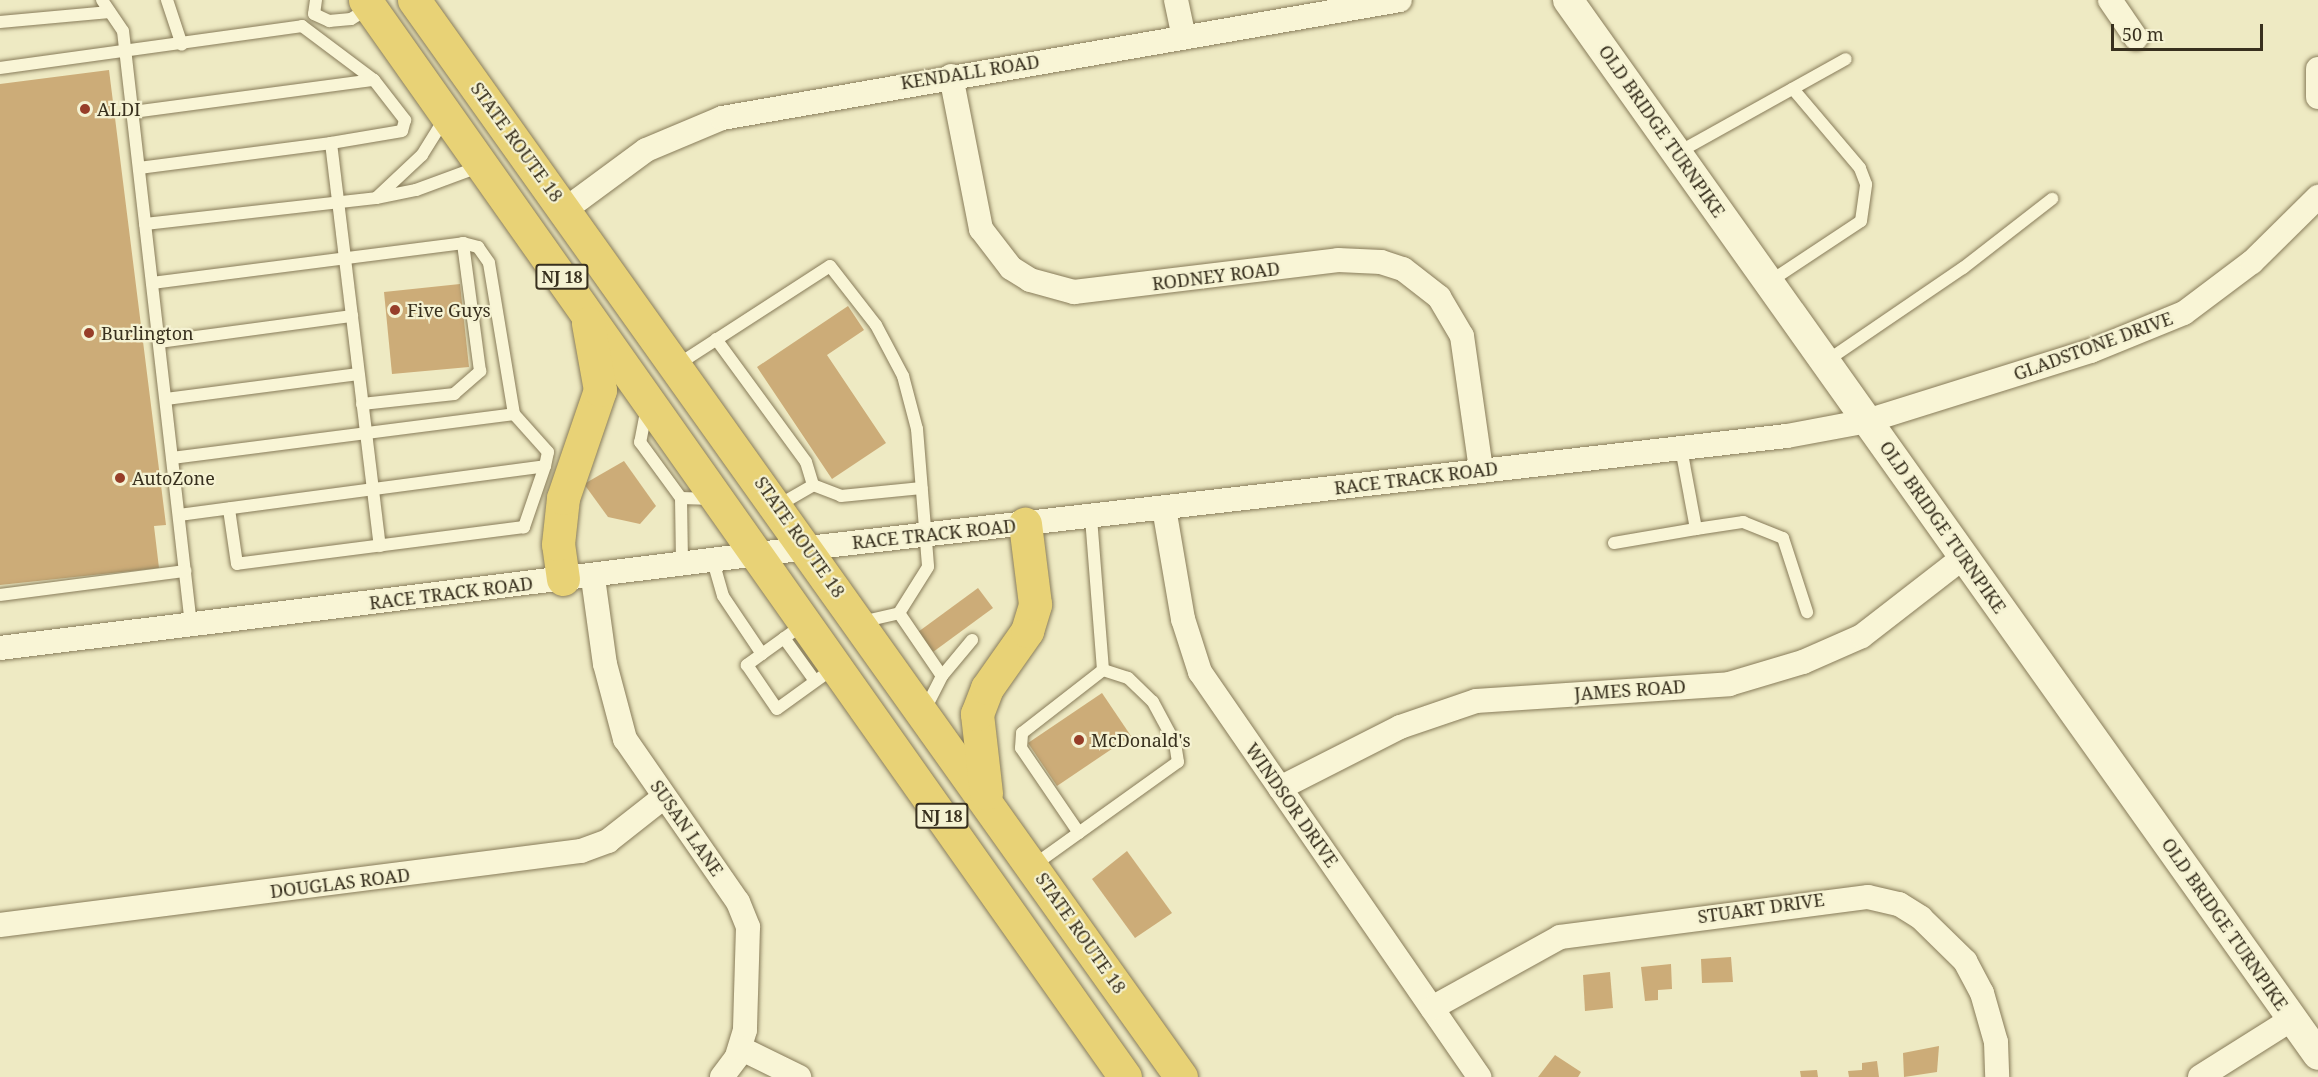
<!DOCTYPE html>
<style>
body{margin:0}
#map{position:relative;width:2318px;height:1077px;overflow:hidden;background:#eeeac3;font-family:"Noto Serif",serif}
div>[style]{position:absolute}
.building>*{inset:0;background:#ccac78}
.roads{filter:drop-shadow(0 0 2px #887c5a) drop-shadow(0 0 2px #887c5a)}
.service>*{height:12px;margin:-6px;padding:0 6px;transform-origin:6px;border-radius:6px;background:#f9f5d6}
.minor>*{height:24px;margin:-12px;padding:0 12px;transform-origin:12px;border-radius:12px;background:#f9f5d6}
.tertiary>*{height:30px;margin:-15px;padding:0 15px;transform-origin:15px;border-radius:15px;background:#f9f5d6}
.trunk>*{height:33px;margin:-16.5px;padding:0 16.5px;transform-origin:16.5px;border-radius:16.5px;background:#e8d276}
.dots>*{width:16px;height:16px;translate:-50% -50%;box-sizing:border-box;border:3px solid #f5f2d2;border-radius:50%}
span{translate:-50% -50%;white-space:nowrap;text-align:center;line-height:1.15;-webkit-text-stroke:4.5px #f5f2d2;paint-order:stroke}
.shield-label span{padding:2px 4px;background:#f5f2d2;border:2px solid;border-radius:4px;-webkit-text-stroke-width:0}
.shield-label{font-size:16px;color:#38301e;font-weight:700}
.street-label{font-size:18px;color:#38301e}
.poi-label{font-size:18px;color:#38301e}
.left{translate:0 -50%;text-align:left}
.scale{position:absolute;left:2111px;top:24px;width:152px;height:27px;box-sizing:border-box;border:3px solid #38301e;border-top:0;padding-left:8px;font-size:18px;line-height:21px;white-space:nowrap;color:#38301e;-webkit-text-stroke:4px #f5f2d2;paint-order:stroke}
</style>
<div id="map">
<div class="building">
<i style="clip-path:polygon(109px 70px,166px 525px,154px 526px,159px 568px,0 585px,0 84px)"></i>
<i style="clip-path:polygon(460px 284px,469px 367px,392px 374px,384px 292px)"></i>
<i style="clip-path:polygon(848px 306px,864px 330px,827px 355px,886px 443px,832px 479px,757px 367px)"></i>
<i style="clip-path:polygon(624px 461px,656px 506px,640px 524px,608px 517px,584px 484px)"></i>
<i style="clip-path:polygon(978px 588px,993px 608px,933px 652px,918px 632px)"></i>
<i style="clip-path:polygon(1102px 693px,1131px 736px,1057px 786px,1028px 743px)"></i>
<i style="clip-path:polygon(1127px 851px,1172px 913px,1135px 938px,1092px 879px)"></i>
<i style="clip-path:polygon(1731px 957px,1733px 982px,1702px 983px,1701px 959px)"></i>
<i style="clip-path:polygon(1671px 964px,1672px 989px,1658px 990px,1658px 1000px,1645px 1001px,1641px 967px)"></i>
<i style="clip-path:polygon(1610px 972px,1613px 1008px,1585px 1011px,1583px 975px)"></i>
<i style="clip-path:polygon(1939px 1046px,1937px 1072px,1904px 1077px,1903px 1053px)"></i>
<i style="clip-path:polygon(1555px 1055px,1581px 1072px,1578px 1077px,1538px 1077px)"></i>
<i style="clip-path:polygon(1877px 1061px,1879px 1077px,1849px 1077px,1848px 1071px,1862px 1070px,1862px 1063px)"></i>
<i style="clip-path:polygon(1817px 1070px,1818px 1077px,1801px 1077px,1800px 1071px)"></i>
</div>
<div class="roads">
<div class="service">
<i style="left:102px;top:0;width:37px;rotate:56deg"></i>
<i style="left:123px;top:31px;width:598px;rotate:83.47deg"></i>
<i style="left:167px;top:0;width:47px;rotate:71.6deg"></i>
<i style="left:316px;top:0;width:14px;rotate:98deg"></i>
<i style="left:314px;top:14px;width:17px;rotate:25deg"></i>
<i style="left:329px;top:21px;width:22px;rotate:-5deg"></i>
<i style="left:351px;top:19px;width:21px;rotate:-31deg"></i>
<i style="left:0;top:22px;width:110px;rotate:-5.2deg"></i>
<i style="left:0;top:68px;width:305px;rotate:-7.9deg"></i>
<i style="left:302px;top:26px;width:90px;rotate:36.9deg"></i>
<i style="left:374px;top:80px;width:51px;rotate:52.2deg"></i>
<i style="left:405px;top:120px;width:11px;rotate:105deg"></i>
<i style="left:402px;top:131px;width:72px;rotate:170.4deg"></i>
<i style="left:133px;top:112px;width:243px;rotate:-7.6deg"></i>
<i style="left:445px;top:118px;width:44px;rotate:121.9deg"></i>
<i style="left:422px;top:155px;width:63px;rotate:136.9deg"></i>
<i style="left:376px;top:198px;width:41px;rotate:-11.3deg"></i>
<i style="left:416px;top:190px;width:69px;rotate:-20.3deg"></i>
<i style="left:1677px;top:153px;width:193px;rotate:-29.1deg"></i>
<i style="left:139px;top:168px;width:194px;rotate:-7.4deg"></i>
<i style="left:331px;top:143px;width:406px;rotate:83.1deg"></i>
<i style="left:145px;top:224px;width:232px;rotate:-6.4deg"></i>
<i style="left:1769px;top:282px;width:110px;rotate:-33.5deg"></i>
<i style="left:1861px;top:221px;width:37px;rotate:-82deg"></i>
<i style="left:1866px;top:184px;width:17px;rotate:-111deg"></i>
<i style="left:1860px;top:168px;width:104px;rotate:-130.3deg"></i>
<i style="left:152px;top:283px;width:314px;rotate:-7.3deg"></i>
<i style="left:463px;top:243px;width:16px;rotate:15deg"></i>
<i style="left:478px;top:247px;width:19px;rotate:55deg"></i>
<i style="left:489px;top:263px;width:153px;rotate:80.6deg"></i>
<i style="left:514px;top:414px;width:51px;rotate:48.2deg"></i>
<i style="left:548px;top:452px;width:14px;rotate:102deg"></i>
<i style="left:716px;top:339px;width:152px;rotate:53.8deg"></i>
<i style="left:806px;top:462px;width:24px;rotate:73deg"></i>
<i style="left:813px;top:485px;width:30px;rotate:21deg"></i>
<i style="left:841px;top:496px;width:81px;rotate:-5.6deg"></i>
<i style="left:159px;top:342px;width:195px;rotate:-7.7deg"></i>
<i style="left:1825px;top:362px;width:167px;rotate:-34.3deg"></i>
<i style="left:1963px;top:268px;width:113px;rotate:-37.8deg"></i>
<i style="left:677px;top:365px;width:182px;rotate:-32.9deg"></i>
<i style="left:830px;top:266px;width:75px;rotate:52.1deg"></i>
<i style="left:876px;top:325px;width:58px;rotate:62.1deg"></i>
<i style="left:903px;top:376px;width:55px;rotate:75.2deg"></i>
<i style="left:917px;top:429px;width:138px;rotate:85.4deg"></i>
<i style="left:928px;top:567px;width:54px;rotate:122.2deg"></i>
<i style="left:166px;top:399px;width:194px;rotate:-7.4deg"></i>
<i style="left:362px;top:404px;width:93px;rotate:-6.2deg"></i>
<i style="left:454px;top:394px;width:35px;rotate:-41deg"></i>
<i style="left:480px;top:371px;width:129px;rotate:-97.6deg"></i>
<i style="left:647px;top:407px;width:36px;rotate:101deg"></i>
<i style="left:640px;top:442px;width:69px;rotate:53.8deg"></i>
<i style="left:681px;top:498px;width:67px;rotate:89.1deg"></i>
<i style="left:172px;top:458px;width:345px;rotate:-7.3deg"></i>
<i style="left:681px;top:498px;width:32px;rotate:2deg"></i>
<i style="left:779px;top:505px;width:39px;rotate:-30deg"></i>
<i style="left:179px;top:515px;width:369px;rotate:-7.6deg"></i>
<i style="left:545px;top:466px;width:65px;rotate:109deg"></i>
<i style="left:524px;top:527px;width:289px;rotate:172.7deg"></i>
<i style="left:237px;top:564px;width:56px;rotate:-98.3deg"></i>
<i style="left:1696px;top:529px;width:48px;rotate:-8.5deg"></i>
<i style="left:1743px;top:522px;width:43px;rotate:21.8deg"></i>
<i style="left:1783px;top:538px;width:78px;rotate:72deg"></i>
<i style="left:1614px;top:543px;width:83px;rotate:-9.7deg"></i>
<i style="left:1696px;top:529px;width:82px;rotate:-100.5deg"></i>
<i style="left:713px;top:561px;width:36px;rotate:74deg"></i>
<i style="left:723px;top:596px;width:70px;rotate:56.1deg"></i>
<i style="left:762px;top:654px;width:53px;rotate:-35.8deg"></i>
<i style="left:0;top:595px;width:187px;rotate:-7.4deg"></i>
<i style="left:861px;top:622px;width:39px;rotate:-13deg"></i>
<i style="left:899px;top:613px;width:76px;rotate:55.7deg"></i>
<i style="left:942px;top:676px;width:39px;rotate:117deg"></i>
<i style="left:784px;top:638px;width:53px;rotate:54.2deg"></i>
<i style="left:762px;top:654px;width:19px;rotate:144deg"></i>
<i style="left:747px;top:665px;width:53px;rotate:55.7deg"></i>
<i style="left:777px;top:709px;width:72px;rotate:-35.9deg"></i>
<i style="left:942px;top:676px;width:47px;rotate:-50.2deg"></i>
<i style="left:1079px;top:833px;width:103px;rotate:-124.3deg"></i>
<i style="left:1021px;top:748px;width:15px;rotate:-86deg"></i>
<i style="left:1022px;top:733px;width:103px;rotate:-37.9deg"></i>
<i style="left:1034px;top:865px;width:177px;rotate:-35.6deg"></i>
<i style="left:1178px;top:762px;width:19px;rotate:-99deg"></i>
<i style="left:1175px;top:743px;width:47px;rotate:-118.2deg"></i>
<i style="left:1153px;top:702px;width:35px;rotate:-136deg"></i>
<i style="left:1128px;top:678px;width:26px;rotate:-162deg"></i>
<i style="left:1103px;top:670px;width:154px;rotate:-94.5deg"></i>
</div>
<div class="minor">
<i style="left:1176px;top:0;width:38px;rotate:78deg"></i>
<i style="left:2110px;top:0;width:46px;rotate:55.6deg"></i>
<i style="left:2318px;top:69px;width:28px;rotate:90deg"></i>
<i style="left:951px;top:76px;width:156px;rotate:78.9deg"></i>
<i style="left:981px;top:229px;width:49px;rotate:52.4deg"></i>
<i style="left:1011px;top:268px;width:22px;rotate:32deg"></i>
<i style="left:1030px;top:280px;width:46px;rotate:15.3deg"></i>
<i style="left:1074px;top:292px;width:266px;rotate:-6.9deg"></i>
<i style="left:1338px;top:260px;width:43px;rotate:2.7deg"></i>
<i style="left:1381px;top:262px;width:23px;rotate:18deg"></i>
<i style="left:1403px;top:269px;width:46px;rotate:37.9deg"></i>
<i style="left:1439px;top:297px;width:45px;rotate:59.5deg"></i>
<i style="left:1462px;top:336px;width:135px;rotate:81.9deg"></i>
<i style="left:566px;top:209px;width:99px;rotate:-36.4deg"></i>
<i style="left:646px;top:150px;width:82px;rotate:-22.8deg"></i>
<i style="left:722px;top:118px;width:688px;rotate:-9.87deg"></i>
<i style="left:1164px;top:508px;width:113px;rotate:80.3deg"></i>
<i style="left:1183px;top:619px;width:56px;rotate:72.2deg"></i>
<i style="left:1200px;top:672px;width:492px;rotate:55.4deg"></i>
<i style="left:593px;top:578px;width:87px;rotate:82.1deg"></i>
<i style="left:605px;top:664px;width:78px;rotate:75.1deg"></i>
<i style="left:625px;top:739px;width:198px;rotate:55.3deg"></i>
<i style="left:738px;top:902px;width:27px;rotate:68deg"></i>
<i style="left:748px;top:927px;width:103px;rotate:91.7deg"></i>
<i style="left:745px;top:1030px;width:28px;rotate:107deg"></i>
<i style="left:737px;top:1057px;width:25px;rotate:127deg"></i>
<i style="left:0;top:648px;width:814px;rotate:-7.06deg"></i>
<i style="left:808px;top:548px;width:985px;rotate:-6.53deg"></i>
<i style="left:1787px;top:436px;width:81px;rotate:-10.6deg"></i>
<i style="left:1867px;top:421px;width:235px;rotate:-17.4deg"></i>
<i style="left:2091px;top:351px;width:100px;rotate:-22.2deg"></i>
<i style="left:2184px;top:313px;width:85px;rotate:-36.9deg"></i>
<i style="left:2252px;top:262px;width:93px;rotate:-44.6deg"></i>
<i style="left:1280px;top:788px;width:135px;rotate:-26.9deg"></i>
<i style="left:1400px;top:727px;width:80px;rotate:-18.9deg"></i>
<i style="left:1476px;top:701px;width:254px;rotate:-3.8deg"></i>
<i style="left:1729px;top:684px;width:77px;rotate:-16.6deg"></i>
<i style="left:1803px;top:662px;width:64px;rotate:-23.8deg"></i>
<i style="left:1862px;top:636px;width:129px;rotate:-37.8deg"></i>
<i style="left:0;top:925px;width:586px;rotate:-7.26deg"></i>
<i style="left:581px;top:851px;width:29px;rotate:-20deg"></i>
<i style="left:608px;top:841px;width:71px;rotate:-38.2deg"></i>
<i style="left:1432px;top:1008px;width:146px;rotate:-29deg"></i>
<i style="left:1560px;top:937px;width:311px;rotate:-7.4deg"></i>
<i style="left:1868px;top:897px;width:32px;rotate:13deg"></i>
<i style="left:1899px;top:904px;width:26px;rotate:32deg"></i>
<i style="left:1921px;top:918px;width:62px;rotate:44.3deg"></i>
<i style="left:1965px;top:961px;width:36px;rotate:62deg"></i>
<i style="left:1982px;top:993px;width:51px;rotate:74.1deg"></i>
<i style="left:1996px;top:1042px;width:35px;rotate:88deg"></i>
<i style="left:740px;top:1048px;width:66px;rotate:26.2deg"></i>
<i style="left:2200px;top:1077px;width:109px;rotate:-32.2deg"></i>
</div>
<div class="tertiary">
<i style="left:1568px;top:0;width:1294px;rotate:54.59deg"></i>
</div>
<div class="trunk">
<i style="left:365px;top:0;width:1318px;rotate:54.79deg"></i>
<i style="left:414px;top:0;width:1322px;rotate:54.54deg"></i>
<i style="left:563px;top:579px;width:35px;rotate:-98deg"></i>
<i style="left:558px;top:544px;width:46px;rotate:-83.8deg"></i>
<i style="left:563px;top:498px;width:114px;rotate:-71.1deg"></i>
<i style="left:600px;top:390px;width:68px;rotate:-100.2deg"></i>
<i style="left:986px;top:793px;width:80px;rotate:-96.5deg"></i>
<i style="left:977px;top:714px;width:28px;rotate:-69deg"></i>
<i style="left:987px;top:688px;width:70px;rotate:-54.9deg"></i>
<i style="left:1027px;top:631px;width:28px;rotate:-73deg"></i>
<i style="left:1035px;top:604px;width:81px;rotate:-97.1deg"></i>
</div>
</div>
<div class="dots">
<i style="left:85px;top:109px;background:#973e29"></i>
<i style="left:395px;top:310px;background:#973e29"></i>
<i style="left:89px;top:333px;background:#973e29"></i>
<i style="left:120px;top:478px;background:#973e29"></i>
<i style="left:1079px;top:740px;background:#973e29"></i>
</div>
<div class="shield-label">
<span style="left:562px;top:277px">NJ 18</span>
<span style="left:942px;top:816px">NJ 18</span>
</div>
<div class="street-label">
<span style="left:970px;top:72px;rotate:-9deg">KENDALL ROAD</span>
<span style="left:1662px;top:131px;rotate:55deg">OLD BRIDGE TURNPIKE</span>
<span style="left:517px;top:142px;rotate:54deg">STATE ROUTE 18</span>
<span style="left:1216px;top:276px;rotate:-7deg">RODNEY ROAD</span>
<span style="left:2093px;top:346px;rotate:-20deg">GLADSTONE DRIVE</span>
<span style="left:1416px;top:478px;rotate:-7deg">RACE TRACK ROAD</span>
<span style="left:1943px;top:527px;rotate:55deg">OLD BRIDGE TURNPIKE</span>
<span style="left:934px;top:534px;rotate:-6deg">RACE TRACK ROAD</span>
<span style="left:800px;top:537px;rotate:55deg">STATE ROUTE 18</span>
<span style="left:451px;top:593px;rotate:-7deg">RACE TRACK ROAD</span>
<span style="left:1630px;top:690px;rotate:-4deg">JAMES ROAD</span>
<span style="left:1292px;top:805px;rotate:55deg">WINDSOR DRIVE</span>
<span style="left:687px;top:828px;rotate:55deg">SUSAN LANE</span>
<span style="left:340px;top:883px;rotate:-7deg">DOUGLAS ROAD</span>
<span style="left:1761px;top:908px;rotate:-8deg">STUART DRIVE</span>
<span style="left:2225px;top:924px;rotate:55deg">OLD BRIDGE TURNPIKE</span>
<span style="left:1081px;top:933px;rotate:55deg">STATE ROUTE 18</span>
</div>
<div class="poi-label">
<span class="left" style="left:97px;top:109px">ALDI</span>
<span class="left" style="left:407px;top:310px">Five Guys</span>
<span class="left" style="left:101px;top:333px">Burlington</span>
<span class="left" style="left:132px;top:478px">AutoZone</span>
<span class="left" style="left:1091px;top:740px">McDonald's</span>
</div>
<div class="scale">50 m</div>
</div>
